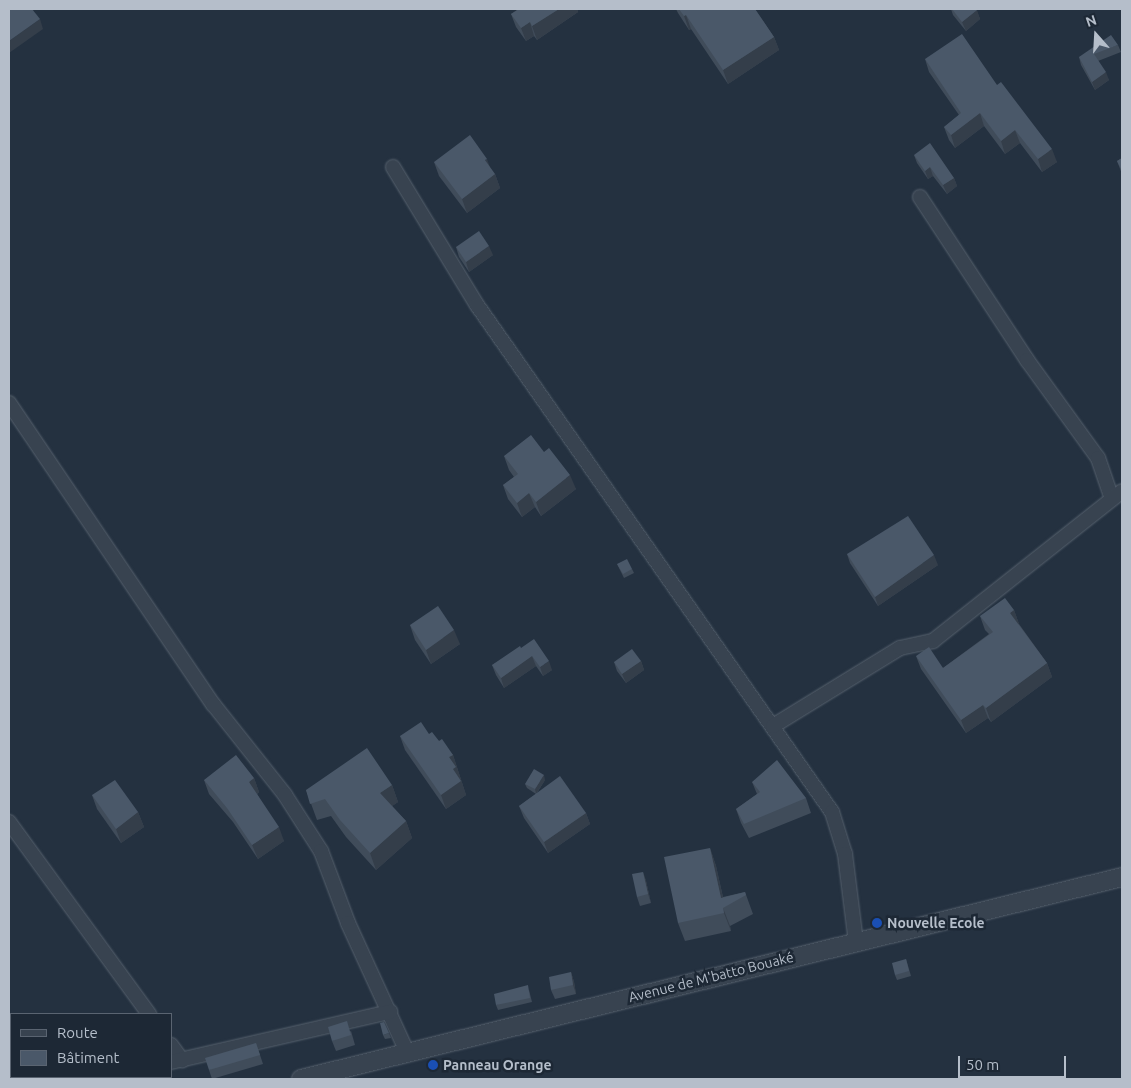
<!DOCTYPE html>
<meta charset="utf-8">
<style>
body{margin:0}
#map{position:relative;width:1131px;height:1088px;overflow:hidden;background:#243140;font-family:Ubuntu,sans-serif}
div>[style]{position:absolute}
.roads{filter:drop-shadow(0 0 1px #56616d) drop-shadow(0 0 1px #56616d)}
.minor>*{height:14px;margin:-7px;padding:0 7px;transform-origin:7px;border-radius:7px;background:#384350}
.tertiary>*{height:18px;margin:-9px;padding:0 9px;transform-origin:9px;border-radius:9px;background:#384350}
.wall>*{inset:0;background:#404c5a}
.shaded-wall>*{inset:0;background:#343e4a}
.building>*{inset:0;background:#4a5869}
.dots>*{width:14px;height:14px;translate:-50% -50%;box-sizing:border-box;border:2px solid #1d2835;border-radius:50%}
span{translate:-50% -50%;white-space:nowrap;text-align:center;line-height:1.15;-webkit-text-stroke:5px #1d2835;paint-order:stroke}
.poi-label{font-size:14px;color:#b5beca;font-weight:700}
.left{translate:0 -50%;text-align:left}
.street-label{font-size:14px;color:#b5beca}
.frame{position:absolute;inset:0;border:10px solid #b5beca;pointer-events:none}
.legend{position:absolute;left:10px;top:1013px;width:162px;height:65px;box-sizing:border-box;background:#1d2835;border:1px solid #5a6471;margin:0;padding:6px 9px;list-style:none;font-size:15px;color:#b5beca}
.legend li{display:flex;align-items:center;gap:10px;height:25px}
.legend b{width:25px;border:1px solid #5a6471}
.north{position:absolute;left:1071px;top:10px;width:50px;height:50px;-webkit-text-stroke:4px #1d2835;paint-order:stroke;rotate:341deg;font-size:14px;font-weight:700;line-height:20px;text-align:center;color:#b5beca}
.north::after{content:'';display:block;margin:auto;width:18px;height:22px;background:#b5beca;clip-path:polygon(50% 0,100% 100%,50% 72%,0 100%)}
.scale{position:absolute;left:958px;top:1056px;width:108px;height:22px;box-sizing:border-box;border:2px solid #b5beca;border-top:0;padding-left:6px;font-size:15px;line-height:18px;white-space:nowrap;color:#b5beca;-webkit-text-stroke:4px #1d2835;paint-order:stroke}
</style>
<div id="map">
<div class="roads">
<div class="minor">
<i style="left:393px;top:167px;width:162px;rotate:58.7deg"></i>
<i style="left:477px;top:305px;width:619px;rotate:55deg"></i>
<i style="left:832px;top:812px;width:44px;rotate:72.8deg"></i>
<i style="left:845px;top:854px;width:89px;rotate:82.9deg"></i>
<i style="left:920px;top:197px;width:195px;rotate:56.7deg"></i>
<i style="left:1027px;top:360px;width:121px;rotate:54.1deg"></i>
<i style="left:1098px;top:458px;width:43px;rotate:71.1deg"></i>
<i style="left:9px;top:403px;width:364px;rotate:55.9deg"></i>
<i style="left:213px;top:704px;width:116px;rotate:51.6deg"></i>
<i style="left:285px;top:795px;width:67px;rotate:57.3deg"></i>
<i style="left:321px;top:851px;width:77px;rotate:69.4deg"></i>
<i style="left:348px;top:923px;width:142px;rotate:65.4deg"></i>
<i style="left:773px;top:726px;width:149px;rotate:-31.6deg"></i>
<i style="left:900px;top:648px;width:34px;rotate:-12deg"></i>
<i style="left:933px;top:641px;width:241px;rotate:-38.4deg"></i>
<i style="left:9px;top:822px;width:238px;rotate:53.9deg"></i>
<i style="left:171px;top:1045px;width:19px;rotate:54deg"></i>
<i style="left:171px;top:1062px;width:225px;rotate:-12.9deg"></i>
<i style="left:89px;top:1079px;width:11px;rotate:-10deg"></i>
</div>
<div class="tertiary">
<i style="left:301px;top:1079px;width:845px;rotate:-13.82deg"></i>
</div>
</div>
<div class="wall">
<i style="clip-path:polygon(516px 9px,577px 9px,578px 12px,537px 40px,534px 36px,526px 41px,516px 27px,511px 14px,517px 10px)"></i>
<i style="clip-path:polygon(676px 9px,755px 9px,774px 37px,779px 50px,728px 84px,691px 29px,689px 30px,678px 13px)"></i>
<i style="clip-path:polygon(951px 9px,976px 9px,980px 19px,966px 31px,953px 15px)"></i>
<i style="clip-path:polygon(1118px 45px,1121px 52px,1098px 61px,1109px 80px,1095px 90px,1081px 65px,1079px 57px)"></i>
<i style="clip-path:polygon(925px 59px,997px 85px,1057px 162px,1042px 172px,1020px 143px,1005px 154px,984px 126px,955px 148px,949px 140px,944px 127px,959px 115px,929px 72px)"></i>
<i style="clip-path:polygon(914px 155px,954px 178px,957px 186px,947px 194px,933px 176px,928px 179px,917px 163px)"></i>
<i style="clip-path:polygon(1122px 158px,1122px 174px,1117px 161px)"></i>
<i style="clip-path:polygon(434px 162px,495px 174px,500px 188px,467px 213px,439px 176px)"></i>
<i style="clip-path:polygon(456px 247px,493px 255px,469px 272px,459px 257px)"></i>
<i style="clip-path:polygon(544px 452px,576px 489px,541px 516px,535px 507px,522px 517px,508px 499px,503px 485px,514px 477px,509px 470px,504px 456px)"></i>
<i style="clip-path:polygon(847px 554px,938px 565px,878px 606px,850px 563px)"></i>
<i style="clip-path:polygon(617px 564px,632px 569px,634px 573px,624px 578px)"></i>
<i style="clip-path:polygon(1014px 610px,1019px 624px,1047px 663px,1052px 677px,991px 722px,988px 718px,966px 733px,921px 669px,916px 656px,943px 668px,989px 634px,985px 630px,980px 616px)"></i>
<i style="clip-path:polygon(410px 625px,460px 644px,431px 664px,415px 640px)"></i>
<i style="clip-path:polygon(521px 648px,552px 670px,543px 676px,536px 666px,504px 688px,496px 675px,492px 665px)"></i>
<i style="clip-path:polygon(641px 661px,644px 670px,626px 683px,617px 671px,614px 662px)"></i>
<i style="clip-path:polygon(429px 734px,439px 741px,453px 755px,466px 795px,446px 809px,405px 750px,400px 736px)"></i>
<i style="clip-path:polygon(254px 778px,259px 792px,257px 794px,284px 841px,258px 859px,233px 822px,209px 794px,204px 780px)"></i>
<i style="clip-path:polygon(545px 780px,537px 793px,586px 813px,590px 824px,548px 853px,524px 818px,519px 806px,536px 794px,527px 788px,525px 784px)"></i>
<i style="clip-path:polygon(752px 782px,806px 798px,811px 813px,749px 838px,741px 823px,736px 809px,757px 794px)"></i>
<i style="clip-path:polygon(392px 785px,398px 802px,392px 806px,406px 821px,412px 838px,376px 870px,346px 837px,331px 816px,317px 820px,306px 790px)"></i>
<i style="clip-path:polygon(92px 795px,138px 812px,144px 827px,121px 843px,97px 809px)"></i>
<i style="clip-path:polygon(710px 848px,716px 866px,723px 897px,745px 892px,753px 914px,730px 926px,731px 931px,685px 941px,678px 923px)"></i>
<i style="clip-path:polygon(643px 872px,646px 881px,651px 903px,640px 906px,637px 897px)"></i>
<i style="clip-path:polygon(906px 959px,911px 976px,897px 980px,895px 975px)"></i>
<i style="clip-path:polygon(571px 972px,574px 982px,576px 994px,555px 999px,551px 990px)"></i>
<i style="clip-path:polygon(529px 990px,532px 1002px,498px 1010px,496px 1005px)"></i>
<i style="clip-path:polygon(351px 1031px,355px 1045px,336px 1051px,332px 1041px)"></i>
<i style="clip-path:polygon(389px 1033px,391px 1038px,385px 1039px,383px 1035px)"></i>
<i style="clip-path:polygon(256px 1043px,263px 1064px,212px 1079px,209px 1070px)"></i>
</div>
<div class="shaded-wall">
<i style="clip-path:polygon(559px 9px,577px 9px,578px 12px,537px 40px,532px 26px)"></i>
<i style="clip-path:polygon(977px 10px,980px 19px,966px 31px,962px 22px)"></i>
<i style="clip-path:polygon(686px 15px,691px 29px,689px 30px,684px 16px)"></i>
<i style="clip-path:polygon(40px 19px,43px 29px,9px 53px,9px 41px)"></i>
<i style="clip-path:polygon(530px 22px,534px 36px,526px 41px,521px 28px)"></i>
<i style="clip-path:polygon(774px 37px,779px 50px,728px 84px,723px 70px)"></i>
<i style="clip-path:polygon(1106px 72px,1109px 80px,1095px 90px,1092px 82px)"></i>
<i style="clip-path:polygon(980px 113px,984px 126px,955px 148px,951px 135px)"></i>
<i style="clip-path:polygon(1015px 130px,1020px 143px,1005px 154px,1001px 141px)"></i>
<i style="clip-path:polygon(1052px 149px,1057px 162px,1042px 172px,1038px 159px)"></i>
<i style="clip-path:polygon(487px 159px,492px 173px,485px 160px)"></i>
<i style="clip-path:polygon(930px 167px,933px 176px,928px 179px,925px 171px)"></i>
<i style="clip-path:polygon(495px 174px,500px 188px,467px 213px,462px 199px)"></i>
<i style="clip-path:polygon(954px 178px,957px 186px,947px 194px,943px 185px)"></i>
<i style="clip-path:polygon(489px 246px,493px 255px,469px 272px,466px 262px)"></i>
<i style="clip-path:polygon(570px 475px,576px 489px,541px 516px,536px 502px)"></i>
<i style="clip-path:polygon(529px 493px,535px 507px,522px 517px,517px 503px)"></i>
<i style="clip-path:polygon(934px 555px,938px 565px,878px 606px,875px 597px)"></i>
<i style="clip-path:polygon(1014px 610px,1019px 624px,1015px 626px,1010px 613px)"></i>
<i style="clip-path:polygon(454px 630px,460px 644px,431px 664px,426px 650px)"></i>
<i style="clip-path:polygon(532px 656px,536px 666px,504px 688px,501px 678px)"></i>
<i style="clip-path:polygon(549px 661px,552px 670px,543px 676px,540px 667px)"></i>
<i style="clip-path:polygon(641px 661px,644px 670px,626px 683px,622px 674px)"></i>
<i style="clip-path:polygon(1047px 663px,1052px 677px,991px 722px,986px 708px)"></i>
<i style="clip-path:polygon(983px 705px,988px 718px,966px 733px,961px 720px)"></i>
<i style="clip-path:polygon(453px 755px,466px 795px,446px 809px,441px 795px,453px 769px,449px 757px)"></i>
<i style="clip-path:polygon(544px 775px,545px 780px,536px 794px,535px 789px)"></i>
<i style="clip-path:polygon(254px 778px,259px 792px,254px 796px,249px 782px)"></i>
<i style="clip-path:polygon(392px 785px,398px 802px,386px 810px,380px 793px)"></i>
<i style="clip-path:polygon(138px 812px,144px 827px,121px 843px,116px 829px)"></i>
<i style="clip-path:polygon(586px 813px,590px 824px,548px 853px,544px 842px)"></i>
<i style="clip-path:polygon(406px 821px,412px 838px,376px 870px,370px 853px)"></i>
<i style="clip-path:polygon(279px 827px,284px 841px,258px 859px,252px 845px)"></i>
<i style="clip-path:polygon(710px 848px,716px 866px,725px 907px,721px 898px)"></i>
<i style="clip-path:polygon(643px 872px,646px 881px,651px 903px,648px 894px)"></i>
<i style="clip-path:polygon(723px 908px,730px 926px,731px 931px,724px 913px)"></i>
<i style="clip-path:polygon(571px 972px,574px 982px,576px 994px,573px 985px)"></i>
</div>
<div class="building">
<i style="clip-path:polygon(9px 9px,32px 9px,40px 19px,9px 41px)"></i>
<i style="clip-path:polygon(519px 9px,559px 9px,532px 26px,530px 22px,521px 28px,511px 14px)"></i>
<i style="clip-path:polygon(679px 9px,755px 9px,774px 37px,723px 70px,686px 15px,684px 16px)"></i>
<i style="clip-path:polygon(952px 9px,976px 9px,977px 10px,962px 22px)"></i>
<i style="clip-path:polygon(962px 34px,997px 85px,1001px 82px,1052px 149px,1038px 159px,1015px 130px,1001px 141px,980px 113px,951px 135px,944px 127px,961px 113px,925px 59px)"></i>
<i style="clip-path:polygon(1111px 35px,1118px 45px,1094px 54px,1106px 72px,1092px 82px,1079px 57px)"></i>
<i style="clip-path:polygon(470px 135px,487px 159px,485px 160px,495px 174px,462px 199px,434px 162px)"></i>
<i style="clip-path:polygon(930px 143px,954px 178px,943px 185px,930px 167px,925px 171px,914px 155px)"></i>
<i style="clip-path:polygon(1122px 158px,1122px 171px,1117px 161px)"></i>
<i style="clip-path:polygon(479px 231px,489px 246px,466px 262px,456px 247px)"></i>
<i style="clip-path:polygon(531px 435px,544px 452px,549px 448px,570px 475px,536px 502px,529px 493px,517px 503px,503px 485px,518px 474px,504px 456px)"></i>
<i style="clip-path:polygon(908px 516px,934px 555px,875px 597px,847px 554px)"></i>
<i style="clip-path:polygon(627px 559px,632px 569px,623px 574px,617px 564px)"></i>
<i style="clip-path:polygon(1005px 598px,1014px 610px,1010px 613px,1047px 663px,986px 708px,983px 705px,961px 720px,916px 656px,929px 647px,943px 668px,993px 632px,980px 616px)"></i>
<i style="clip-path:polygon(438px 606px,454px 630px,426px 650px,410px 625px)"></i>
<i style="clip-path:polygon(534px 639px,549px 661px,540px 667px,532px 656px,501px 678px,492px 665px,520px 646px,521px 648px)"></i>
<i style="clip-path:polygon(632px 649px,641px 661px,622px 674px,614px 662px)"></i>
<i style="clip-path:polygon(421px 722px,429px 734px,432px 732px,439px 741px,442px 739px,453px 755px,449px 757px,456px 767px,453px 769px,461px 781px,441px 795px,400px 736px)"></i>
<i style="clip-path:polygon(367px 748px,392px 785px,380px 793px,406px 821px,370px 853px,340px 820px,325px 799px,310px 804px,306px 790px)"></i>
<i style="clip-path:polygon(236px 755px,254px 778px,249px 782px,279px 827px,252px 845px,227px 808px,204px 780px)"></i>
<i style="clip-path:polygon(777px 760px,806px 798px,744px 824px,736px 809px,760px 792px,752px 782px)"></i>
<i style="clip-path:polygon(534px 769px,544px 775px,535px 789px,525px 784px)"></i>
<i style="clip-path:polygon(560px 776px,586px 813px,544px 842px,519px 806px)"></i>
<i style="clip-path:polygon(115px 780px,138px 812px,116px 829px,92px 795px)"></i>
<i style="clip-path:polygon(710px 848px,721px 898px,745px 892px,746px 895px,723px 908px,724px 913px,678px 923px,664px 857px)"></i>
<i style="clip-path:polygon(643px 872px,648px 894px,637px 897px,632px 874px)"></i>
<i style="clip-path:polygon(906px 959px,909px 971px,895px 975px,892px 963px)"></i>
<i style="clip-path:polygon(571px 972px,573px 985px,551px 990px,549px 977px)"></i>
<i style="clip-path:polygon(528px 985px,530px 998px,496px 1005px,494px 994px)"></i>
<i style="clip-path:polygon(347px 1021px,351px 1035px,332px 1041px,328px 1027px)"></i>
<i style="clip-path:polygon(384px 1022px,389px 1033px,383px 1035px,380px 1023px)"></i>
<i style="clip-path:polygon(256px 1043px,260px 1055px,209px 1070px,205px 1058px)"></i>
</div>
<div class="dots">
<i style="left:877px;top:923px;background:#1a4fb4"></i>
<i style="left:433px;top:1065px;background:#1a4fb4"></i>
</div>
<div class="poi-label">
<span class="left" style="left:887px;top:923px">Nouvelle Ecole</span>
<span class="left" style="left:443px;top:1065px">Panneau Orange</span>
</div>
<div class="street-label">
<span style="left:711px;top:977px;rotate:-14deg">Avenue de M'batto Bouaké</span>
</div>
<div class="frame"></div>
<ul class="legend">
<li><b style="height:6px;background:#384350"></b>Route</li>
<li><b style="height:14px;background:#4a5869"></b>Bâtiment</li>
</ul>
<div class="north">N</div>
<div class="scale">50 m</div>
</div>
